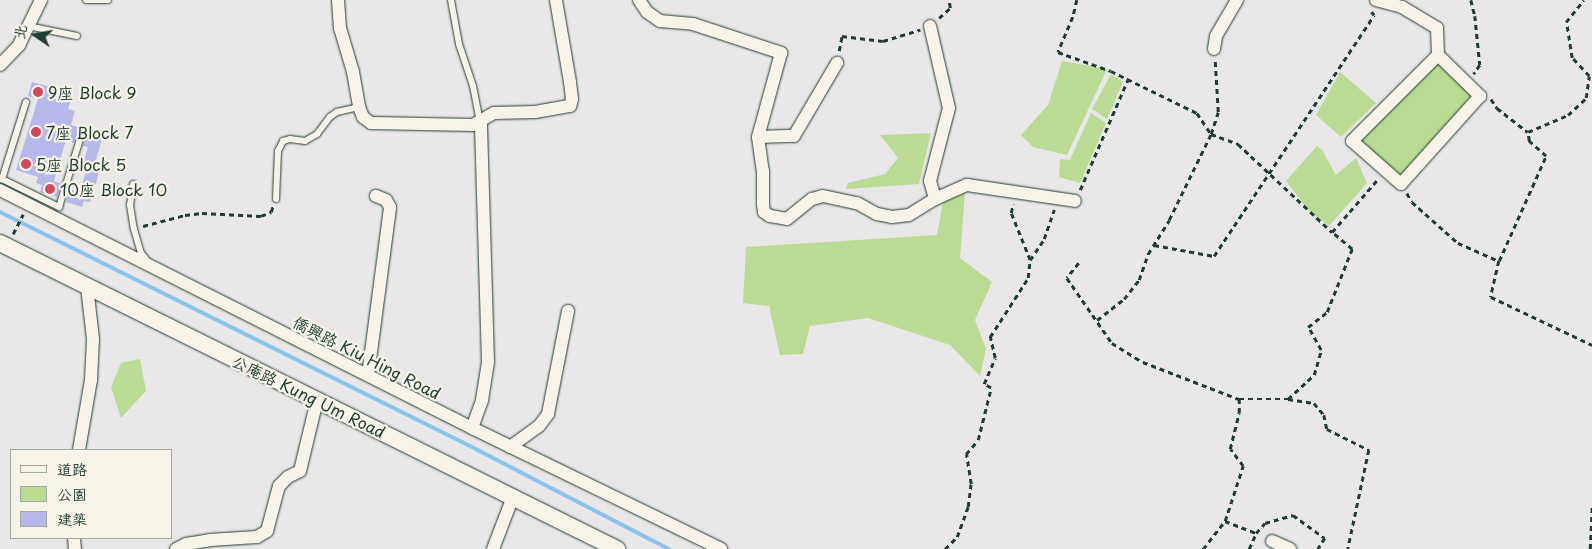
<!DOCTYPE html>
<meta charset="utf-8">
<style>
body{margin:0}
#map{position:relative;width:1592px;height:549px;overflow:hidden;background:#eae7e8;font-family:"Playpen Sans","LXGW WenKai TC",sans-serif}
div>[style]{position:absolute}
.green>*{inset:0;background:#bbdb94}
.stream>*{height:4px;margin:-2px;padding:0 2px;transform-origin:2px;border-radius:2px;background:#8ac4e9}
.building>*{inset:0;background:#b5b8e9}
.path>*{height:2.5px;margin-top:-1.25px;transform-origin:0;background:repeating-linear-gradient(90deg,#1f3d34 0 5px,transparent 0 9px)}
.roads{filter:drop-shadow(0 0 1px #1f3d34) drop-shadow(0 0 1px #1f3d34)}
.service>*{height:6px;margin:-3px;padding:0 3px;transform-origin:3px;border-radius:3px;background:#f7f3e8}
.minor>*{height:12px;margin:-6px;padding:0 6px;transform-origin:6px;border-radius:6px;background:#f7f3e8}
.tertiary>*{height:16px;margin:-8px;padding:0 8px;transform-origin:8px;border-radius:8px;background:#f7f3e8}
.dots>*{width:14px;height:14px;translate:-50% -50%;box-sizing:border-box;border:2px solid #f7f3e8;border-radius:50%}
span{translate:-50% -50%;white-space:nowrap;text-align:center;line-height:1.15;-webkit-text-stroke:4.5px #f7f3e8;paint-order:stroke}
.poi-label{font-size:16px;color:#1f3d34}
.left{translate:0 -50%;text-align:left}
.street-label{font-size:16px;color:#1f3d34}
.legend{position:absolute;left:10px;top:449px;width:162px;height:90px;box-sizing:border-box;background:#f7f3e8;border:1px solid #a1aaa0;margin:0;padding:6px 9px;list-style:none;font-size:15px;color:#1f3d34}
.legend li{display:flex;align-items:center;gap:10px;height:25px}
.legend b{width:25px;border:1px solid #a1aaa0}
.north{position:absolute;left:10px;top:10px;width:50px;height:50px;-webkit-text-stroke:4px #f7f3e8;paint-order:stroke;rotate:282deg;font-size:14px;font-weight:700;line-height:20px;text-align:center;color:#1f3d34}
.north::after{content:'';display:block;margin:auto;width:18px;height:22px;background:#1f3d34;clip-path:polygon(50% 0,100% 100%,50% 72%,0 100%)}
</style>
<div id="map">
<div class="green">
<i style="clip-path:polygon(1062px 61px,1107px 69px,1067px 155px,1033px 147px,1021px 135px,1048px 105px)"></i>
<i style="clip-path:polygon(1436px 61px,1474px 97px,1398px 178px,1360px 142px)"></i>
<i style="clip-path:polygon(1340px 72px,1376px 103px,1341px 137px,1316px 115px)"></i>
<i style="clip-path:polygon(1111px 74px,1123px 82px,1107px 119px,1092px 109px)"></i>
<i style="clip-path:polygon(1091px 113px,1106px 123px,1080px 183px,1059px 177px,1060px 159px,1070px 160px)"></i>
<i style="clip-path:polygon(931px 133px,919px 184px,846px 189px,848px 183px,885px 174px,898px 158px,880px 135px)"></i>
<i style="clip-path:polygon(1317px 146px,1322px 150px,1336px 175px,1356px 158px,1367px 183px,1329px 226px,1308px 210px,1286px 181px)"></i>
<i style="clip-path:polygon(965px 192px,960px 258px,992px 282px,975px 320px,986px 349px,980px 376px,950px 345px,868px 318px,810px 326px,803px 354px,780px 355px,769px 306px,743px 303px,746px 247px,937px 235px,943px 201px)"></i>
<i style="clip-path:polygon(140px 359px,146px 391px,121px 418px,111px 387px,121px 363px)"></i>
</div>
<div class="stream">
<i style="left:0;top:212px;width:525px;rotate:26.47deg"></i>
<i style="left:470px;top:446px;width:224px;rotate:27.4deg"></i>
</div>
<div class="building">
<i style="clip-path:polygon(32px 82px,73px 93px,68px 109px,75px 111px,71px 125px,97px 133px,96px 137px,102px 139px,94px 166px,100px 168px,96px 183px,90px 202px,84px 201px,82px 207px,66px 202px,70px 189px,80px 192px,86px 172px,81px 170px,88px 147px,83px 146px,86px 135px,83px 131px,77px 133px,74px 143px,66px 140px,54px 181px,61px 184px,57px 197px,40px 192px,42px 185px,36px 183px,38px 177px,16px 170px,38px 99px,28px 96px)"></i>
</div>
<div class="path">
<i style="left:1077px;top:0;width:17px;rotate:103deg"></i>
<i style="left:1073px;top:17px;width:38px;rotate:113deg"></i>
<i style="left:1058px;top:52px;width:56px;rotate:19.7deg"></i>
<i style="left:1111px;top:71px;width:96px;rotate:26deg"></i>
<i style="left:1197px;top:113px;width:25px;rotate:56deg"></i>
<i style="left:1211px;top:134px;width:29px;rotate:20deg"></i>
<i style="left:1238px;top:144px;width:129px;rotate:43.1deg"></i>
<i style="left:1471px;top:0;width:16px;rotate:76deg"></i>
<i style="left:1475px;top:16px;width:49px;rotate:84.2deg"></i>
<i style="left:1480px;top:65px;width:11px;rotate:124deg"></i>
<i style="left:939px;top:18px;width:15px;rotate:-42deg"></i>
<i style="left:950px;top:8px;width:8px;rotate:-97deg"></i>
<i style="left:839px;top:51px;width:15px;rotate:-79deg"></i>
<i style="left:842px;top:36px;width:41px;rotate:7deg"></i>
<i style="left:883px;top:41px;width:39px;rotate:-17deg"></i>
<i style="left:1491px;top:99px;width:11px;rotate:56deg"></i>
<i style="left:1497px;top:108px;width:39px;rotate:38deg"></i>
<i style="left:1528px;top:132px;width:43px;rotate:-23deg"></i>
<i style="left:1568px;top:115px;width:25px;rotate:-43deg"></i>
<i style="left:1586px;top:98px;width:22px;rotate:-82deg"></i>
<i style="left:1589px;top:76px;width:25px;rotate:-133deg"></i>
<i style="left:1572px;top:58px;width:36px;rotate:-99deg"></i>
<i style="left:1566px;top:22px;width:28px;rotate:-51deg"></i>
<i style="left:1080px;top:190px;width:121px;rotate:-66.6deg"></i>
<i style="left:1407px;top:193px;width:10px;rotate:61deg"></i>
<i style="left:1412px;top:202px;width:62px;rotate:41.7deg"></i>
<i style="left:1458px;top:243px;width:45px;rotate:23.7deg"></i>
<i style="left:1499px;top:261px;width:37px;rotate:103deg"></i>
<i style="left:1491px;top:297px;width:112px;rotate:25.4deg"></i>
<i style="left:143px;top:226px;width:43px;rotate:-14.7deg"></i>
<i style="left:185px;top:215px;width:17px;rotate:-7deg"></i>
<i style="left:202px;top:213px;width:59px;rotate:2.9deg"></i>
<i style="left:261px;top:216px;width:11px;rotate:-22deg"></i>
<i style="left:271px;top:212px;width:6px;rotate:-72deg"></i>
<i style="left:13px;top:234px;width:22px;rotate:-63deg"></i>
<i style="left:1154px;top:245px;width:61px;rotate:10.4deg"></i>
<i style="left:1214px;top:256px;width:289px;rotate:-56.4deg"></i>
<i style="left:1374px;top:15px;width:4px;rotate:-135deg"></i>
<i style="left:1030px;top:260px;width:25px;rotate:-56deg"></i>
<i style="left:1044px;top:239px;width:31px;rotate:-71deg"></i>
<i style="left:1499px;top:261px;width:115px;rotate:-65.9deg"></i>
<i style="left:1546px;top:156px;width:23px;rotate:-139deg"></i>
<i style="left:1529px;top:141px;width:8px;rotate:-97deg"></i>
<i style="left:1079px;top:263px;width:19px;rotate:129deg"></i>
<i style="left:1067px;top:278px;width:79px;rotate:55.3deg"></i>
<i style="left:1112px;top:343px;width:36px;rotate:32deg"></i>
<i style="left:1143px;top:362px;width:103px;rotate:21.1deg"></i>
<i style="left:1239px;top:399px;width:49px"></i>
<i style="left:1288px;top:399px;width:26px;rotate:9deg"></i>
<i style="left:1314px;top:403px;width:16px;rotate:50deg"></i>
<i style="left:1324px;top:415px;width:14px;rotate:78deg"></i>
<i style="left:1327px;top:429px;width:47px;rotate:26.6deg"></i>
<i style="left:1369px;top:450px;width:101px;rotate:102deg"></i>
<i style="left:1097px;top:320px;width:34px;rotate:-38deg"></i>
<i style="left:1124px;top:299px;width:24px;rotate:-52deg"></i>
<i style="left:1139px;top:280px;width:28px;rotate:-71deg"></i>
<i style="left:1148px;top:254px;width:40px;rotate:-58deg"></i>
<i style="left:1169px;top:220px;width:96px;rotate:-64deg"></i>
<i style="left:1211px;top:134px;width:23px;rotate:-72deg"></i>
<i style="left:1218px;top:112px;width:51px;rotate:-93.4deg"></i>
<i style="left:1288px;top:399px;width:35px;rotate:-43deg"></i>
<i style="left:1314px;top:375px;width:26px;rotate:-74deg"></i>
<i style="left:1321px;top:350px;width:26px;rotate:-119deg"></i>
<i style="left:1308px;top:327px;width:24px;rotate:-38deg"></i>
<i style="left:1327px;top:312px;width:68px;rotate:-68.4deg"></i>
<i style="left:1352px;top:249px;width:26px;rotate:-140deg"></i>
<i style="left:1332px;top:232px;width:70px;rotate:-49deg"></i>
<i style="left:1225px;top:521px;width:33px;rotate:21deg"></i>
<i style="left:1256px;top:533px;width:13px;rotate:-48deg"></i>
<i style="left:1265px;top:523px;width:29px;rotate:-16deg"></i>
<i style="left:1293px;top:515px;width:39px;rotate:36deg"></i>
<i style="left:1325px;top:538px;width:13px;rotate:122deg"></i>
<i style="left:945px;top:549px;width:17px;rotate:-45deg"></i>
<i style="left:957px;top:537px;width:32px;rotate:-70deg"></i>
<i style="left:968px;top:507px;width:23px;rotate:-83deg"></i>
<i style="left:971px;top:484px;width:30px;rotate:-99deg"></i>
<i style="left:966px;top:454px;width:18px;rotate:-49deg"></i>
<i style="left:978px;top:440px;width:54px;rotate:-76deg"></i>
<i style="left:991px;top:388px;width:8px;rotate:-150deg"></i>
<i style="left:984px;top:384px;width:28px;rotate:-67deg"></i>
<i style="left:995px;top:358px;width:22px;rotate:-103deg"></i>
<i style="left:990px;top:337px;width:70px;rotate:-57.2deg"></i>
<i style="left:1028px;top:278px;width:18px;rotate:-84deg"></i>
<i style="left:1030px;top:260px;width:51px;rotate:-112deg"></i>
<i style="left:1011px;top:213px;width:9px;rotate:-77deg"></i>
<i style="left:1203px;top:549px;width:36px;rotate:-52deg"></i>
<i style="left:1225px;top:521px;width:58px;rotate:-71.9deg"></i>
<i style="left:1243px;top:466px;width:21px;rotate:-127deg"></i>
<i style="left:1230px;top:449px;width:37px;rotate:-76deg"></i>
<i style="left:1239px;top:413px;width:14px;rotate:-90deg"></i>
<i style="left:1249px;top:549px;width:17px;rotate:-66deg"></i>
<i style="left:1590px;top:549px;width:42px;rotate:-87.3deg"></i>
</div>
<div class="roads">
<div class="service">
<i style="left:86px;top:0;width:22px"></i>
<i style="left:451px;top:0;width:45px;rotate:79.7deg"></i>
<i style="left:459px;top:44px;width:44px;rotate:71.6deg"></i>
<i style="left:473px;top:86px;width:36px;rotate:79deg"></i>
<i style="left:28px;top:26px;width:50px;rotate:11.5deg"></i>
<i style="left:26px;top:102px;width:81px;rotate:107.3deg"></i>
<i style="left:2px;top:179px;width:64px;rotate:26.2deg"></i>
<i style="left:59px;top:207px;width:74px;rotate:-72.8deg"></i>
<i style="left:133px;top:184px;width:21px;rotate:98deg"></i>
<i style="left:130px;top:205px;width:24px;rotate:81deg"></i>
<i style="left:134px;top:229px;width:25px;rotate:74deg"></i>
<i style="left:141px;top:253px;width:8px;rotate:50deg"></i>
<i style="left:276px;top:199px;width:48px;rotate:-87.6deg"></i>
<i style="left:278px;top:151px;width:11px;rotate:-63deg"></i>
<i style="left:283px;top:141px;width:7px;rotate:-16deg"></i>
<i style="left:290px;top:139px;width:15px;rotate:8deg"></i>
<i style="left:305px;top:141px;width:14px;rotate:-30deg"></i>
<i style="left:317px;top:134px;width:21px;rotate:-53deg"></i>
<i style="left:330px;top:117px;width:9px;rotate:-36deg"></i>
<i style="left:337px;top:112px;width:23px;rotate:-13deg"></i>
</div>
<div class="minor">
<i style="left:338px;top:0;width:28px;rotate:86deg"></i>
<i style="left:340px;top:28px;width:46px;rotate:73.5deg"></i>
<i style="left:353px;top:72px;width:36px;rotate:80deg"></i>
<i style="left:359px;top:107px;width:11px;rotate:68deg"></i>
<i style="left:363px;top:117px;width:10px;rotate:37deg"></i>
<i style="left:371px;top:123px;width:102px;rotate:1.1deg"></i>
<i style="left:473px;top:125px;width:24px;rotate:-30deg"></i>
<i style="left:494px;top:113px;width:41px;rotate:-1.4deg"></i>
<i style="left:535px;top:112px;width:36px;rotate:-10deg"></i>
<i style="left:570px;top:106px;width:7px;rotate:-74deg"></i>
<i style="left:572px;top:99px;width:17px;rotate:-97deg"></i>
<i style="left:570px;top:82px;width:83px;rotate:-99.7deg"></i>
<i style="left:639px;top:0;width:14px;rotate:56deg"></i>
<i style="left:647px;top:12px;width:16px;rotate:35deg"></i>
<i style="left:660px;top:21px;width:33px;rotate:5deg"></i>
<i style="left:693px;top:24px;width:93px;rotate:18.2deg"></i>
<i style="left:781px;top:53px;width:87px;rotate:105.3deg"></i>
<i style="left:758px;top:137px;width:34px;rotate:82deg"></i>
<i style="left:763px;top:171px;width:33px;rotate:90deg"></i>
<i style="left:763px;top:204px;width:8px;rotate:83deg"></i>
<i style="left:764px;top:212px;width:7px;rotate:34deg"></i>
<i style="left:770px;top:216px;width:17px;rotate:10deg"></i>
<i style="left:787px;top:219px;width:32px;rotate:-39deg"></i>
<i style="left:812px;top:199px;width:11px;rotate:-15deg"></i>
<i style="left:823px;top:196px;width:35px;rotate:12deg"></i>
<i style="left:857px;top:203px;width:23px;rotate:29deg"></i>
<i style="left:877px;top:214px;width:15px;rotate:11deg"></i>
<i style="left:892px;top:217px;width:17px;rotate:-7deg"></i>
<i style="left:909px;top:215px;width:31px;rotate:-32deg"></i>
<i style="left:935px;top:199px;width:35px;rotate:-24deg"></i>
<i style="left:967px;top:185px;width:109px;rotate:8.4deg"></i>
<i style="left:1376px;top:0;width:27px;rotate:15deg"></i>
<i style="left:1402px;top:7px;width:41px;rotate:31deg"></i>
<i style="left:1437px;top:28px;width:27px;rotate:88deg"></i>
<i style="left:1438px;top:55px;width:59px;rotate:44.3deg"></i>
<i style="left:1480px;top:96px;width:118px;rotate:131.9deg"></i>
<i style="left:1401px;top:184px;width:65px;rotate:-138.7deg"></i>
<i style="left:1352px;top:141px;width:122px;rotate:-45deg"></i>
<i style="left:930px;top:26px;width:84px;rotate:77deg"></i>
<i style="left:949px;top:108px;width:75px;rotate:104.6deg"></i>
<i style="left:930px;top:181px;width:19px;rotate:74deg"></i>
<i style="left:1214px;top:49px;width:13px;rotate:-81deg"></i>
<i style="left:1216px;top:36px;width:42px;rotate:-59.7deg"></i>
<i style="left:0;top:65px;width:28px;rotate:-46deg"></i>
<i style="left:19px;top:45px;width:50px;rotate:-63.9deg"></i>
<i style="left:758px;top:137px;width:36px;rotate:-2deg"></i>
<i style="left:794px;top:136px;width:85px;rotate:-59.5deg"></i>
<i style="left:0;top:190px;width:529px;rotate:26.76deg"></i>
<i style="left:472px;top:428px;width:277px;rotate:25.9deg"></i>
<i style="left:368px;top:375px;width:169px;rotate:-82.5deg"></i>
<i style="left:390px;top:207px;width:8px;rotate:-120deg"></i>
<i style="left:386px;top:200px;width:11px;rotate:-158deg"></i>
<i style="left:472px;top:428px;width:30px;rotate:-70deg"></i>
<i style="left:482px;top:400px;width:38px;rotate:-81deg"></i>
<i style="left:488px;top:362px;width:240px;rotate:-91.7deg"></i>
<i style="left:510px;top:447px;width:36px;rotate:-36deg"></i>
<i style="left:539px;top:426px;width:15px;rotate:-53deg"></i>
<i style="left:548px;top:414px;width:105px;rotate:-79deg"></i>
<i style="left:79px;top:450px;width:71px;rotate:-80.3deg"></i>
<i style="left:91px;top:380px;width:41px;rotate:-87.2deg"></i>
<i style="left:93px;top:339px;width:53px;rotate:-96.5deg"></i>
<i style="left:74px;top:538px;width:11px;rotate:85deg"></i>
<i style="left:1272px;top:541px;width:20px;rotate:24deg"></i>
<i style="left:176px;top:549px;width:11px;rotate:-27deg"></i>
<i style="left:186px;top:544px;width:24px;rotate:-9deg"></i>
<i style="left:210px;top:540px;width:47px;rotate:-3.7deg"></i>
<i style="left:257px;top:537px;width:12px;rotate:-31deg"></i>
<i style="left:267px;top:531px;width:47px;rotate:-75.1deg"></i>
<i style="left:279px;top:486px;width:13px;rotate:-45deg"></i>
<i style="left:288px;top:477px;width:13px;rotate:-27deg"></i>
<i style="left:300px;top:471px;width:73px;rotate:-76.5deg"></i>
<i style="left:493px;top:549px;width:56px;rotate:-69deg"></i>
</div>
<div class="tertiary">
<i style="left:0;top:243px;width:689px;rotate:26.38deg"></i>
</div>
</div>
<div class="dots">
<i style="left:38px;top:92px;background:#d1495b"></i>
<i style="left:36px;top:132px;background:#d1495b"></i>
<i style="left:26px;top:164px;background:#d1495b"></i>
<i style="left:50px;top:189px;background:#d1495b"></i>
</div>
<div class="poi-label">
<span class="left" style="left:48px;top:92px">9座 Block 9</span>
<span class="left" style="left:46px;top:132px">7座 Block 7</span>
<span class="left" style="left:36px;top:164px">5座 Block 5</span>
<span class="left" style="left:60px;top:189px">10座 Block 10</span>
</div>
<div class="street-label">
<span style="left:367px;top:357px;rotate:27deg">僑興路 Kiu Hing Road</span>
<span style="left:309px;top:396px;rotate:26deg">公庵路 Kung Um Road</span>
</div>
<ul class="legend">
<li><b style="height:6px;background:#f7f3e8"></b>道路</li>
<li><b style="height:14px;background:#bbdb94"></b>公園</li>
<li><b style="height:14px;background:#b5b8e9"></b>建築</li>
</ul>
<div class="north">北</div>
</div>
